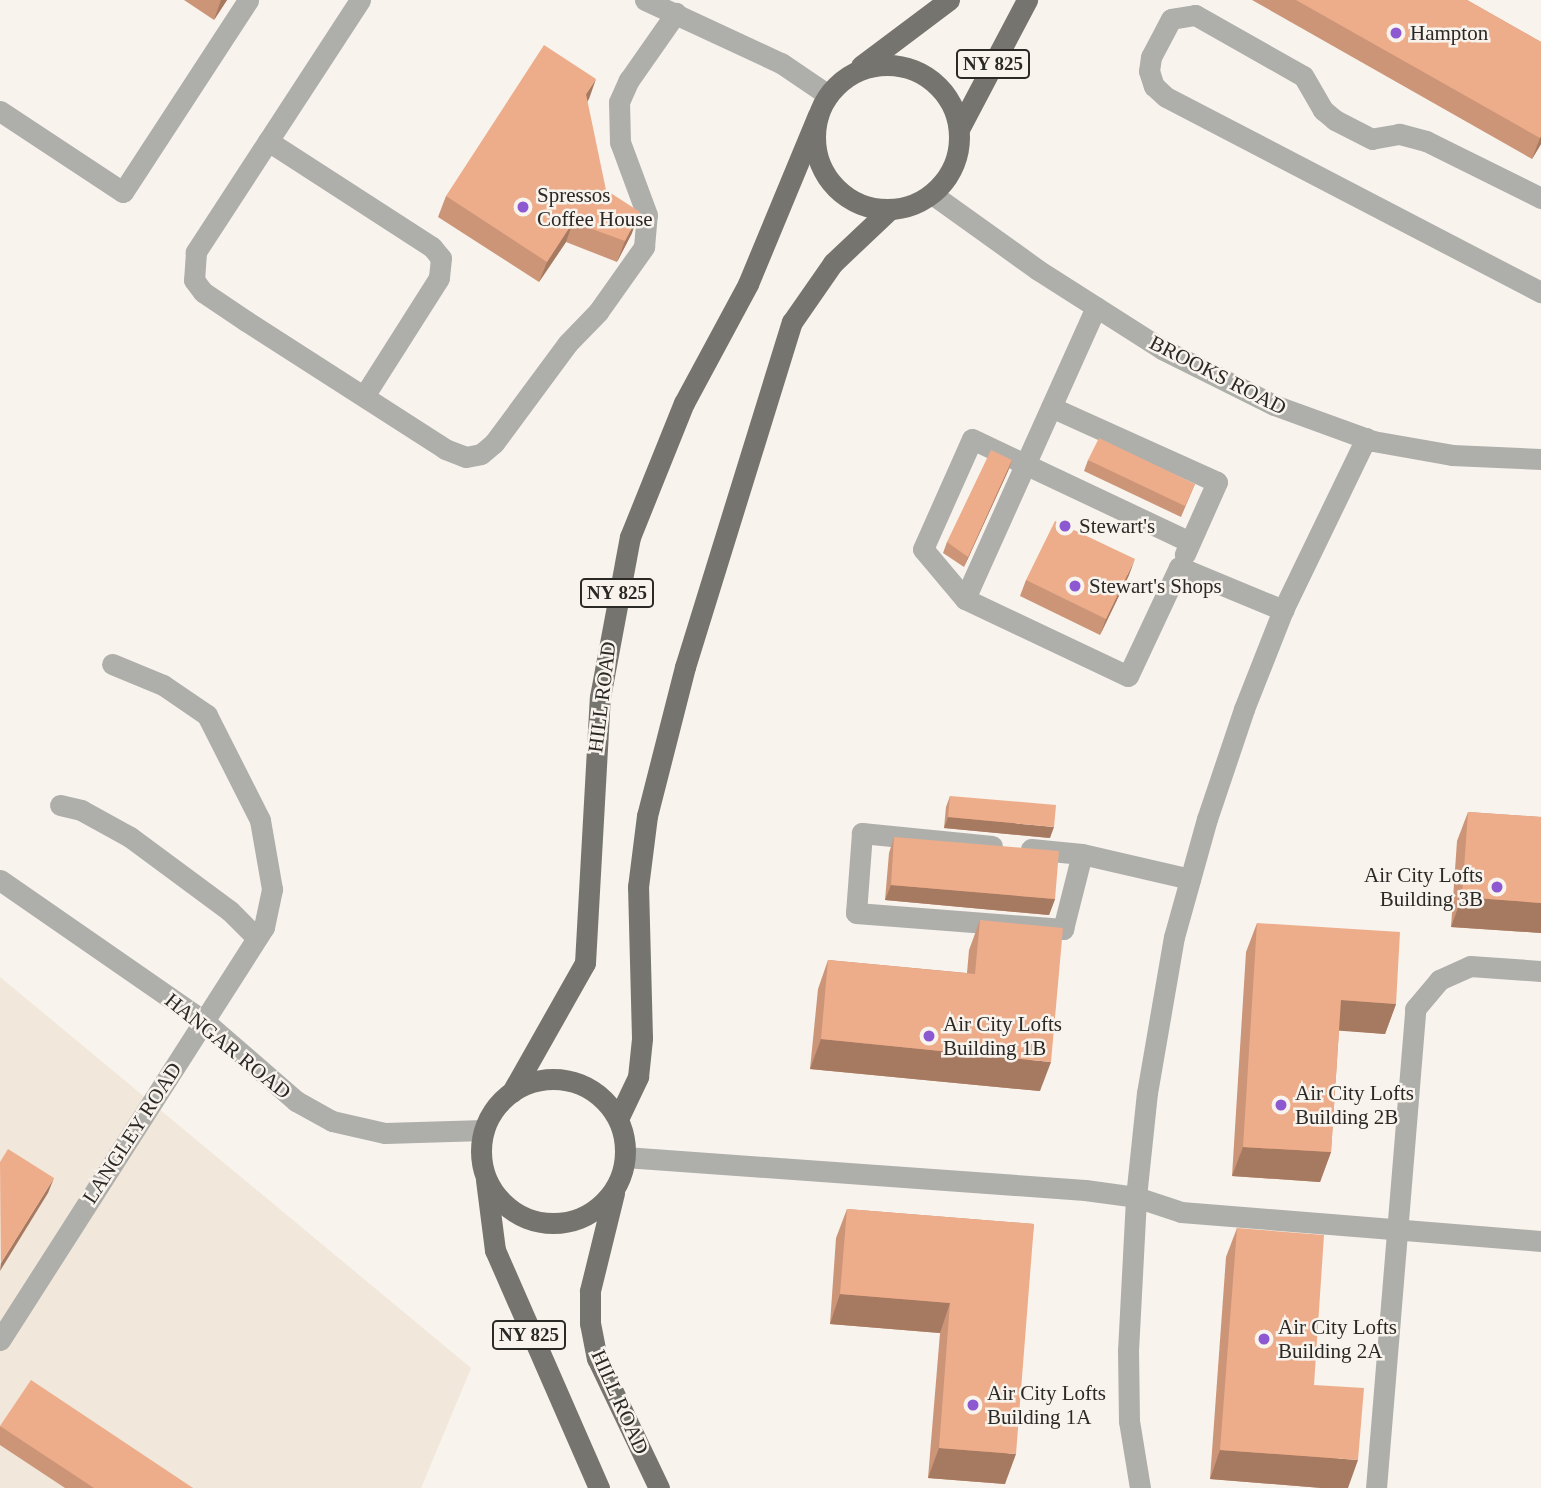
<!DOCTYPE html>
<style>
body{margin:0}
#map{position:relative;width:1541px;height:1488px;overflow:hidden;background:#f8f3ec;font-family:"Times New Roman",serif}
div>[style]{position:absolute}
.built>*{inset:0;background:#f1e7da}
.minor>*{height:21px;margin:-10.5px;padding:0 10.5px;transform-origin:10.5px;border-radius:10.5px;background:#aeaeab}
.major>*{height:21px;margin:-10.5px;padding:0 10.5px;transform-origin:10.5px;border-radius:10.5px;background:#75746e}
.major>.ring{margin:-10.5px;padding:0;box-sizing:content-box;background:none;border:21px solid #75746e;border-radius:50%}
.wall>*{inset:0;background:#cc9578}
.shaded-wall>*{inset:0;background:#a67961}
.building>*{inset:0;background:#edad8b}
.dots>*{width:19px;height:19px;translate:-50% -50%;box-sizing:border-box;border:4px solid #f8f3ec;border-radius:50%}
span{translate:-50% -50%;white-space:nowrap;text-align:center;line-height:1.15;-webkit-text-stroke:5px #f8f3ec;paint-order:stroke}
.shield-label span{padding:2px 5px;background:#f8f3ec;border:2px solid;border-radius:5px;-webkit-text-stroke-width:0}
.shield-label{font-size:19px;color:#2b2926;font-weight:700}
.poi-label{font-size:21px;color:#2b2926}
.left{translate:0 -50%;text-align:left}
.right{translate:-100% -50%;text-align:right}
.street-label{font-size:21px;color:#2b2926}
</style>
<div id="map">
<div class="built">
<i style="clip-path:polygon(0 977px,471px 1368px,421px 1488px,0 1488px)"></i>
</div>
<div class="minor">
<i style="left:360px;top:0;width:301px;rotate:123.1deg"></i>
<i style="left:196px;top:252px;width:28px;rotate:94deg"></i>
<i style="left:194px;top:280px;width:15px;rotate:53deg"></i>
<i style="left:203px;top:292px;width:52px;rotate:34deg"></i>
<i style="left:246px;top:321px;width:237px;rotate:32.7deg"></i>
<i style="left:445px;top:449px;width:22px;rotate:21deg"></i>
<i style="left:466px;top:457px;width:15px;rotate:-11deg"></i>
<i style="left:481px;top:454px;width:17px;rotate:-40deg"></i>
<i style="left:494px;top:443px;width:124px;rotate:-53.5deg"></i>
<i style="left:568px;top:343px;width:43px;rotate:-45.9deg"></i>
<i style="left:598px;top:312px;width:80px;rotate:-54.7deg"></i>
<i style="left:644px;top:247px;width:32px;rotate:-85deg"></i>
<i style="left:647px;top:215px;width:78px;rotate:-110.3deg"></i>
<i style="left:620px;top:142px;width:40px;rotate:-91.4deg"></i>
<i style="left:619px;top:102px;width:24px;rotate:-66deg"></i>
<i style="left:629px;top:80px;width:82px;rotate:-55deg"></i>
<i style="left:645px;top:0;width:150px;rotate:24.9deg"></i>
<i style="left:781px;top:63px;width:57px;rotate:34.2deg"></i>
<i style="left:0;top:111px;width:147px;rotate:33.4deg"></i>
<i style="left:123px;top:192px;width:229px;rotate:-56.9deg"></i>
<i style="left:268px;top:141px;width:195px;rotate:32.9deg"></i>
<i style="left:432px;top:247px;width:14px;rotate:51deg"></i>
<i style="left:441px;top:258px;width:20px;rotate:96deg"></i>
<i style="left:439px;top:278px;width:140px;rotate:122.4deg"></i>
<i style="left:932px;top:194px;width:130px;rotate:35.6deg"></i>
<i style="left:1038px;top:270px;width:147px;rotate:32.5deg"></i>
<i style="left:1162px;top:349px;width:125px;rotate:26.6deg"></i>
<i style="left:1274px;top:405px;width:105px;rotate:20deg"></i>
<i style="left:1373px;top:441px;width:80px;rotate:10deg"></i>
<i style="left:1452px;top:455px;width:89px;rotate:2.6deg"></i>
<i style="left:1541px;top:198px;width:128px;rotate:-153.6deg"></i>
<i style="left:1426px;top:141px;width:28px;rotate:-165deg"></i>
<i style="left:1399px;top:134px;width:27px;rotate:170deg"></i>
<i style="left:1372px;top:139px;width:42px;rotate:-152.8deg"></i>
<i style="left:1335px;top:120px;width:16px;rotate:-140deg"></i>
<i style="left:1323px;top:110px;width:39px;rotate:-120deg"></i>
<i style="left:1303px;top:76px;width:124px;rotate:-150.5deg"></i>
<i style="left:1195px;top:15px;width:24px;rotate:171deg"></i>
<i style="left:1171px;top:19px;width:43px;rotate:117.8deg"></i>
<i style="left:1151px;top:57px;width:14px;rotate:98deg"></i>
<i style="left:1149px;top:71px;width:16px;rotate:72deg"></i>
<i style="left:1154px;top:86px;width:16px;rotate:43deg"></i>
<i style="left:1166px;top:97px;width:423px;rotate:27.5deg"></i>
<i style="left:1096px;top:307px;width:320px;rotate:114.2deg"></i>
<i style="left:965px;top:599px;width:180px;rotate:25.3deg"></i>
<i style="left:1128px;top:676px;width:120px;rotate:-64.9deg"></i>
<i style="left:1179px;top:567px;width:113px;rotate:22.5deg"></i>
<i style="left:1051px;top:407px;width:182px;rotate:24.3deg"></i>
<i style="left:1217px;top:482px;width:79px;rotate:114deg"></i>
<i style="left:965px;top:599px;width:65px;rotate:-130deg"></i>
<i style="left:923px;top:549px;width:120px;rotate:-66deg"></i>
<i style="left:972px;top:439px;width:241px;rotate:25.3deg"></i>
<i style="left:60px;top:805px;width:22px;rotate:13deg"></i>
<i style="left:81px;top:810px;width:56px;rotate:28.9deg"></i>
<i style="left:130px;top:837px;width:124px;rotate:36.5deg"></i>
<i style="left:230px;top:911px;width:38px;rotate:45deg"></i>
<i style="left:992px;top:846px;width:131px;rotate:-174.3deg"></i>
<i style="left:862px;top:833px;width:80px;rotate:94.3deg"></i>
<i style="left:856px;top:913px;width:208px;rotate:4.4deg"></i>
<i style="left:1063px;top:929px;width:77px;rotate:-75.8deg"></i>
<i style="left:1031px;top:849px;width:51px;rotate:5.6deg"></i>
<i style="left:1082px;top:854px;width:111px;rotate:13deg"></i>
<i style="left:0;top:880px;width:248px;rotate:34.7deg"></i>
<i style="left:204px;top:1021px;width:122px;rotate:41deg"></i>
<i style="left:296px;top:1101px;width:41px;rotate:29.1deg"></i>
<i style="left:332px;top:1121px;width:54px;rotate:12.8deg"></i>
<i style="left:385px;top:1133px;width:99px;rotate:-1.7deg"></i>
<i style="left:625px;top:1157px;width:461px;rotate:4.1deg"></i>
<i style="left:1085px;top:1190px;width:51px;rotate:7.8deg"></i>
<i style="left:1136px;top:1197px;width:47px;rotate:18.4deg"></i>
<i style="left:1181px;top:1212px;width:361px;rotate:4.6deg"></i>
<i style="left:0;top:1340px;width:490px;rotate:-57.4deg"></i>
<i style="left:264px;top:927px;width:39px;rotate:-78deg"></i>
<i style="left:272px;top:889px;width:70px;rotate:-99.9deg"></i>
<i style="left:260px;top:820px;width:118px;rotate:-116.8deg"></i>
<i style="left:207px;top:715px;width:53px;rotate:-145.7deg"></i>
<i style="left:163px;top:685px;width:55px;rotate:-157.6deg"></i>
<i style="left:1140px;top:1488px;width:68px;rotate:-99.3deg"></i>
<i style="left:1129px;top:1421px;width:70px;rotate:-90.8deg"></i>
<i style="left:1128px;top:1351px;width:154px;rotate:-87deg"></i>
<i style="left:1136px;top:1197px;width:105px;rotate:-84deg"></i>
<i style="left:1147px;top:1093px;width:158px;rotate:-80.2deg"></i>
<i style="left:1174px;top:937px;width:123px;rotate:-74.4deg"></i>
<i style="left:1207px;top:819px;width:116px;rotate:-71.4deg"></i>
<i style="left:1244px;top:709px;width:106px;rotate:-68.5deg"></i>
<i style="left:1283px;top:610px;width:191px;rotate:-64.2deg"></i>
<i style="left:1376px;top:1488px;width:481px;rotate:-85.3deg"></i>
<i style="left:1415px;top:1009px;width:38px;rotate:-50deg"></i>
<i style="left:1439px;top:980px;width:34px;rotate:-24deg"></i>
<i style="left:1470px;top:966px;width:71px;rotate:4deg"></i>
</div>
<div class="major">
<i class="ring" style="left:815px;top:65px;width:123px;height:123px"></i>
<i style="left:861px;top:66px;width:110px;rotate:-36.9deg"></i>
<i style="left:959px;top:129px;width:146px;rotate:-62.2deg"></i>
<i class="ring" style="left:481px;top:1079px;width:123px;height:123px"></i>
<i style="left:512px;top:1092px;width:148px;rotate:-60.5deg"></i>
<i style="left:585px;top:963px;width:266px;rotate:-86.8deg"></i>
<i style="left:600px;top:697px;width:163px;rotate:-79.4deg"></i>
<i style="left:630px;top:537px;width:144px;rotate:-68.1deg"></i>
<i style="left:684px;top:403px;width:135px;rotate:-61.7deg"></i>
<i style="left:748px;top:284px;width:183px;rotate:-67.5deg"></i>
<i style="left:618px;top:1119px;width:47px;rotate:-64.5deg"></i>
<i style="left:638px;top:1077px;width:39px;rotate:-84deg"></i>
<i style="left:642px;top:1038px;width:151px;rotate:-91.5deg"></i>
<i style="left:638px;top:887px;width:72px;rotate:-82.8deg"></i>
<i style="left:647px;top:816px;width:154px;rotate:-75.7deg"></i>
<i style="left:685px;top:667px;width:361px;rotate:-72.8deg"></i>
<i style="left:792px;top:322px;width:72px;rotate:-55.2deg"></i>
<i style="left:833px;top:263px;width:77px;rotate:-43.4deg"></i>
<i style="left:486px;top:1180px;width:71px;rotate:82.7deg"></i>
<i style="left:495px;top:1250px;width:260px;rotate:66.4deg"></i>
<i style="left:614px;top:1193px;width:101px;rotate:103.8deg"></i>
<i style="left:590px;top:1291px;width:32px;rotate:90deg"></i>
<i style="left:590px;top:1323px;width:36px;rotate:79deg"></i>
<i style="left:597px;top:1358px;width:144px;rotate:64.5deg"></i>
</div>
<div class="wall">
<i style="clip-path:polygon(184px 0,227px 0,214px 20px)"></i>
<i style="clip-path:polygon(1252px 0,1467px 0,1541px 42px,1541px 144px,1532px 159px)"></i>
<i style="clip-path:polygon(606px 190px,632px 233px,617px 262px,566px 242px,539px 282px,438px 217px,446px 196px)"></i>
<i style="clip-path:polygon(1012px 460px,1008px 471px,964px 567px,943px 553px,947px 542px)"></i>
<i style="clip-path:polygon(1088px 460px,1195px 484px,1181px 517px,1084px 471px)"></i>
<i style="clip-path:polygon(1129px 575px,1100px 635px,1020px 596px,1026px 580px)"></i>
<i style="clip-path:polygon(950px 796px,1050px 838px,944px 828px,946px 807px)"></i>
<i style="clip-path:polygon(1468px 812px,1541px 817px,1541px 933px,1451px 927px,1457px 841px)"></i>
<i style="clip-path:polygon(894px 837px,1055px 899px,1049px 915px,885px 900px,889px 853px)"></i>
<i style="clip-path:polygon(980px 920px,1040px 1091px,810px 1069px,818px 989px,828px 960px,967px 973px,969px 950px)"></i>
<i style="clip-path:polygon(1257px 923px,1396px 1004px,1385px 1034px,1339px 1030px,1331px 1152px,1320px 1182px,1232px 1176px,1246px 952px)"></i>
<i style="clip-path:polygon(847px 1209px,1034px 1224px,1005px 1484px,928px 1478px,940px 1333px,830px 1324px,836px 1238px)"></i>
<i style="clip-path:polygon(1237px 1228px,1314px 1385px,1348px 1488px,1322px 1488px,1210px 1479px,1226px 1257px)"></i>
<i style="clip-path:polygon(0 1426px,193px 1488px,65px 1488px,0 1445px)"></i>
</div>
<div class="shaded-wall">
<i style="clip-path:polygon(221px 0,227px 0,214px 20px)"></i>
<i style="clip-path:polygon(596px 79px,589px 99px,579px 115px,586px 94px)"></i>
<i style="clip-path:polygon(1541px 136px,1541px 144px,1532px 159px,1540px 138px)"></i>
<i style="clip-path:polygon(640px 212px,632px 233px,617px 262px,625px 241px)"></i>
<i style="clip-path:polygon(573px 222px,566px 242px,539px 282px,547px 262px)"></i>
<i style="clip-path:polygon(1012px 460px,1008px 471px,964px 567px,968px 557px)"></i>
<i style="clip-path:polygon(1135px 559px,1129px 575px,1100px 635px,1106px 619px)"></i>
<i style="clip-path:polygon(948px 817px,1054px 827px,1050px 838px,944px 828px)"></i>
<i style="clip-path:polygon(891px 885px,1055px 899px,1049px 915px,885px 900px)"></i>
<i style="clip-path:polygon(1462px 897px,1541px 903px,1541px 933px,1451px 927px)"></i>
<i style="clip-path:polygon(1341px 1000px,1396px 1004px,1385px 1034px,1330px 1030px)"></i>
<i style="clip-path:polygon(821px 1039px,1051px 1062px,1040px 1091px,810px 1069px)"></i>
<i style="clip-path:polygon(1243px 1147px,1331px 1152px,1320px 1182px,1232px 1176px)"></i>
<i style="clip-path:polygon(54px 1178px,48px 1193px,0 1271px,1px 1263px)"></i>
<i style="clip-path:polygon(840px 1294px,950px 1303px,940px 1333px,830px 1324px)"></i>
<i style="clip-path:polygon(939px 1448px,1016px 1454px,1005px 1484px,928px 1478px)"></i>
<i style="clip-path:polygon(1220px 1450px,1358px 1460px,1348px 1488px,1322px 1488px,1210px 1479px)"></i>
</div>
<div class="building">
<i style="clip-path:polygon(1296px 0,1467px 0,1541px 42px,1541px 136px,1540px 138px)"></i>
<i style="clip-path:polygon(544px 45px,596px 79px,586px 94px,606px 190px,640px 212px,625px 241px,573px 222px,547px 262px,446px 196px)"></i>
<i style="clip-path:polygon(1099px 438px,1195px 484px,1185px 506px,1088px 460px)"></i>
<i style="clip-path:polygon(991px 450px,1012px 460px,968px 557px,947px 542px)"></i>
<i style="clip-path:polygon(1055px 521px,1135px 559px,1106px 619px,1026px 580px)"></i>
<i style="clip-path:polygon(950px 796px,1056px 805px,1054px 827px,948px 817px)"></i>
<i style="clip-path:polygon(1468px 812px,1541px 817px,1541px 903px,1462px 897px)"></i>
<i style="clip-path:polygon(894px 837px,1059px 851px,1055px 899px,891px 885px)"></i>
<i style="clip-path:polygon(980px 920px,1063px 928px,1051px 1062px,821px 1039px,828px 960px,975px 974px)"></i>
<i style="clip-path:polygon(1257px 923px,1400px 932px,1396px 1004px,1341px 1000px,1331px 1152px,1243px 1147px)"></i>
<i style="clip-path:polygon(8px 1149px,54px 1178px,1px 1263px,0 1162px)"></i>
<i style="clip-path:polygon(847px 1209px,1034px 1224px,1016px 1454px,939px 1448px,950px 1303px,840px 1294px)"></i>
<i style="clip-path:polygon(1237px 1228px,1324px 1235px,1314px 1385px,1364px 1388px,1358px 1460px,1220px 1450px)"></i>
<i style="clip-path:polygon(31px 1380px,193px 1488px,94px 1488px,0 1426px)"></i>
</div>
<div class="dots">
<i style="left:1396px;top:33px;background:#8d59d1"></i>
<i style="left:523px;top:207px;background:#8d59d1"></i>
<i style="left:1065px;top:526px;background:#8d59d1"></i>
<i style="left:1075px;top:586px;background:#8d59d1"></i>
<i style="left:1497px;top:887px;background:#8d59d1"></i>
<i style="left:929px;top:1036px;background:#8d59d1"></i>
<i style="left:1281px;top:1105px;background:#8d59d1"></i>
<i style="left:1264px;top:1339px;background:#8d59d1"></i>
<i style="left:973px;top:1405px;background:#8d59d1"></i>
</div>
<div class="shield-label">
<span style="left:993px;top:64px">NY 825</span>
<span style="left:617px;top:593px">NY 825</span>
<span style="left:529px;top:1335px">NY 825</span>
</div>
<div class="poi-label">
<span class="left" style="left:1410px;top:33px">Hampton</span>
<span class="left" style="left:537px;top:207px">Spressos<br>Coffee House</span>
<span class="left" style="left:1079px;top:526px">Stewart's</span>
<span class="left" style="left:1089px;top:586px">Stewart's Shops</span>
<span class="right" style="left:1483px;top:887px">Air City Lofts<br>Building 3B</span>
<span class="left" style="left:943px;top:1036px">Air City Lofts<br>Building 1B</span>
<span class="left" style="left:1295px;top:1105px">Air City Lofts<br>Building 2B</span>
<span class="left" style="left:1278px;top:1339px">Air City Lofts<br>Building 2A</span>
<span class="left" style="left:987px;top:1405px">Air City Lofts<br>Building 1A</span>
</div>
<div class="street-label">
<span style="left:1218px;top:375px;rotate:27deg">BROOKS ROAD</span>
<span style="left:602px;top:697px;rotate:-83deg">HILL ROAD</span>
<span style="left:228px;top:1046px;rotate:39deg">HANGAR ROAD</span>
<span style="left:132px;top:1133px;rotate:-57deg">LANGLEY ROAD</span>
<span style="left:620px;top:1402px;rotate:66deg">HILL ROAD</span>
</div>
</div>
